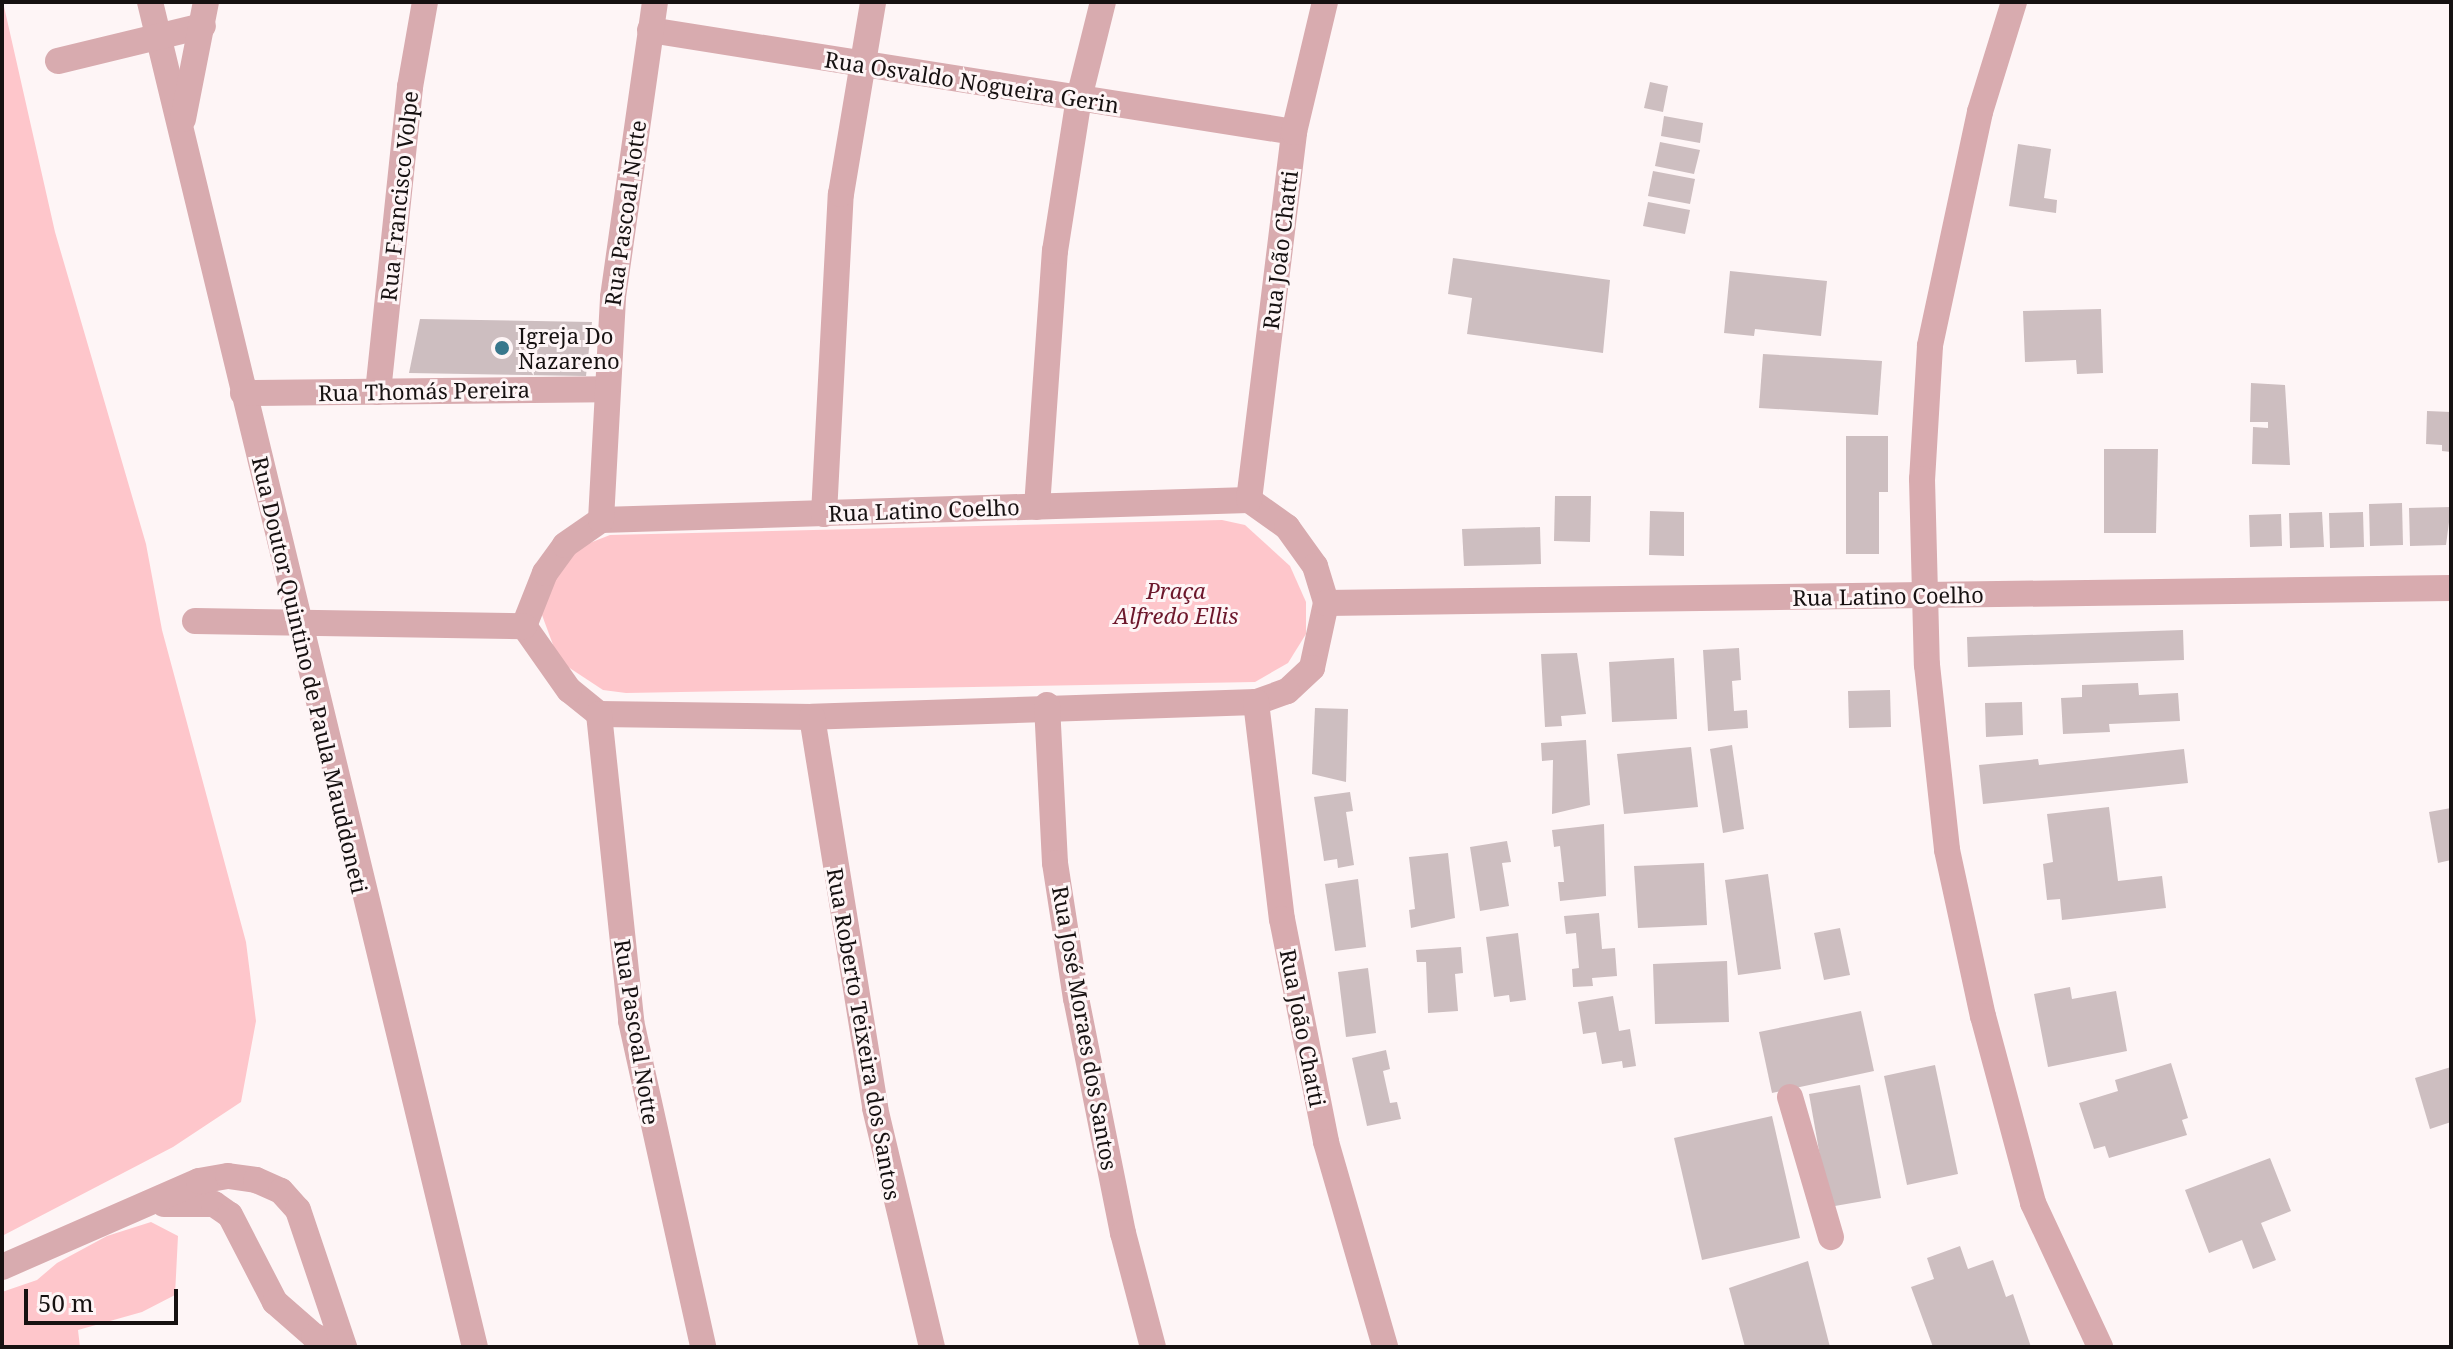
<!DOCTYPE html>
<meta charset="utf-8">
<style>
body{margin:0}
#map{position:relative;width:2453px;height:1349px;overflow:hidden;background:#fef5f6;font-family:"Noto Serif",serif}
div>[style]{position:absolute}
.green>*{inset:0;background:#fec6cb}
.building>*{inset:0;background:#cdbec0}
.minor>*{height:26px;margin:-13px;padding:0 13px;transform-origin:13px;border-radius:13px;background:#d8abaf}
.dots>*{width:22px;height:22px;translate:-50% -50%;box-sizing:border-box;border:4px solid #fef5f6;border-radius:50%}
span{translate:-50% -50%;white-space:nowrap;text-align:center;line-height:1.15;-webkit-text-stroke:6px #fef5f6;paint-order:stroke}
.street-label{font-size:22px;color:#161111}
.poi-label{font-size:22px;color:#161111}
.left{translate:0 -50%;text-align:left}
.park-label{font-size:22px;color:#6c172b;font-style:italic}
.frame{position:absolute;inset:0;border:4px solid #161111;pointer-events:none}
.scale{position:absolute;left:24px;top:1289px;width:154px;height:36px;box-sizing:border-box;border:4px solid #161111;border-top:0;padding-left:10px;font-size:24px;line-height:28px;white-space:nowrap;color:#161111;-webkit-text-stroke:6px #fef5f6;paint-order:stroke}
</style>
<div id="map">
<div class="green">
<i style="clip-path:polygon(3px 2px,55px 232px,146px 544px,162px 630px,246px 942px,256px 1021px,241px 1102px,173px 1147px,2px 1236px)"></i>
<i style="clip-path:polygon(1222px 520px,1245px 525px,1290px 566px,1306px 602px,1306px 634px,1288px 663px,1255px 682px,626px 693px,603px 690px,559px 661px,542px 615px,544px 589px,563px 564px,582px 546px,610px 535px)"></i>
<i style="clip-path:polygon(151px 1222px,178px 1236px,175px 1295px,142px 1312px,78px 1330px,80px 1347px,2px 1347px,2px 1292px,37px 1280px,57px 1263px,107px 1236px)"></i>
</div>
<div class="building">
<i style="clip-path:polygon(1650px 82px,1668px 86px,1663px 112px,1644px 108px)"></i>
<i style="clip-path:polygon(1664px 116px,1703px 123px,1700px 143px,1661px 136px)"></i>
<i style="clip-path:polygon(1660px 142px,1700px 150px,1694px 174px,1655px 166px)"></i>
<i style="clip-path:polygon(2018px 144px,2051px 149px,2044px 198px,2057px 200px,2056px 213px,2009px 206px)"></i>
<i style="clip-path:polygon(1653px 171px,1695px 179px,1690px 204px,1648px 196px)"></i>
<i style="clip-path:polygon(1648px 202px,1690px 210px,1685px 234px,1643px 226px)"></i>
<i style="clip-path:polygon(1453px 258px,1610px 280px,1603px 353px,1467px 334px,1472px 298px,1448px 294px)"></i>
<i style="clip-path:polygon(1730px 271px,1827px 281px,1821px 336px,1755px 329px,1754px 336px,1724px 333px)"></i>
<i style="clip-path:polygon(2101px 309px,2103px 373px,2077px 374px,2076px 360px,2025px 362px,2023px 311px)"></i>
<i style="clip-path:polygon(420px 319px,592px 322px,586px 376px,409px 373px)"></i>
<i style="clip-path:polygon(1763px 354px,1882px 361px,1878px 415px,1759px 408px)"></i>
<i style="clip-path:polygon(2251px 383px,2285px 385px,2290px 465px,2252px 464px,2253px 427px,2268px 428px,2268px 422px,2250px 422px)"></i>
<i style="clip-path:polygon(2427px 411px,2451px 412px,2451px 452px,2442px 451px,2442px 445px,2426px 444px)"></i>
<i style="clip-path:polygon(1846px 436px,1888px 436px,1888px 492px,1879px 492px,1879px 554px,1846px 554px)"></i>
<i style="clip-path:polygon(2104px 449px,2158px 449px,2156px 533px,2104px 533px)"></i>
<i style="clip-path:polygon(1555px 496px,1591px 496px,1590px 542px,1554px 541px)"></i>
<i style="clip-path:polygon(2402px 503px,2403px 545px,2370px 546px,2369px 504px)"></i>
<i style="clip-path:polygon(2451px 507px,2446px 545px,2410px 546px,2409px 508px)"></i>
<i style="clip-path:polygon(1650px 511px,1684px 512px,1684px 556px,1649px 555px)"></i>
<i style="clip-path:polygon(2322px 512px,2324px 547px,2290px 548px,2289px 513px)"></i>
<i style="clip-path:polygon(2363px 512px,2364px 547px,2330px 548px,2329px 513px)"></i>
<i style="clip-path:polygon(2281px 514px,2282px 546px,2250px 547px,2249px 515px)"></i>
<i style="clip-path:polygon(1540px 527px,1541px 564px,1464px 566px,1462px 529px)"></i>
<i style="clip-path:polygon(2183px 630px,2184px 660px,1968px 667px,1967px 637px)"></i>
<i style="clip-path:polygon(1739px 648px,1741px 680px,1732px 681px,1734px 711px,1747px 710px,1748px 728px,1708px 731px,1703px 650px)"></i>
<i style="clip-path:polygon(1577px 653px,1586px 714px,1561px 716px,1562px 726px,1545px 727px,1541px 654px)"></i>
<i style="clip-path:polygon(1674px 658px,1677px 719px,1612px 722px,1609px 662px)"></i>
<i style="clip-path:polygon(2138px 683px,2139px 695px,2178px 693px,2180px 721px,2109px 724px,2110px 732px,2063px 734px,2061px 698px,2082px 697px,2082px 685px)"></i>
<i style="clip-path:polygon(1890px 690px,1891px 727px,1849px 728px,1848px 691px)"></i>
<i style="clip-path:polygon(2022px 702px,2023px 735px,1986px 737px,1985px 703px)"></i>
<i style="clip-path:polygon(1315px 708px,1348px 709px,1346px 782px,1312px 774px)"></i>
<i style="clip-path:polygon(1586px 740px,1590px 805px,1552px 814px,1553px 760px,1542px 761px,1541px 743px)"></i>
<i style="clip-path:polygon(1732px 745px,1744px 829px,1723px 833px,1710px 749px)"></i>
<i style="clip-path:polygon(1691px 747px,1698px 807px,1624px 814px,1617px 754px)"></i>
<i style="clip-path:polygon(2184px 749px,2188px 783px,1983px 804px,1979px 765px,2038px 759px,2039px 765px)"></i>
<i style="clip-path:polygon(1350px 792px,1353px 811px,1346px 812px,1354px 865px,1338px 868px,1337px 859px,1324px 861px,1314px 797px)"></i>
<i style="clip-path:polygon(2109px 807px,2118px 881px,2162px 876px,2166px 908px,2062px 920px,2060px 899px,2047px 900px,2043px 864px,2053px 862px,2047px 814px)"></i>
<i style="clip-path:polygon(2451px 808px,2451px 860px,2438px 863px,2429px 812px)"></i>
<i style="clip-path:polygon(1604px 824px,1606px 896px,1560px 901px,1558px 882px,1564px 882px,1560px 846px,1554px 847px,1552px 830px)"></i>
<i style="clip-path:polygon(1507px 841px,1511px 862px,1502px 863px,1509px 906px,1480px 911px,1470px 847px)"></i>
<i style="clip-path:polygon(1448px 853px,1455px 918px,1411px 928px,1409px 910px,1415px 909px,1409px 857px)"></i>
<i style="clip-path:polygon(1704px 863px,1707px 925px,1638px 928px,1634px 866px)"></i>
<i style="clip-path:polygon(1768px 874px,1781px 969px,1738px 975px,1725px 880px)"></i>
<i style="clip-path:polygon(1358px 879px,1366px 947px,1335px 951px,1325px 884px)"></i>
<i style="clip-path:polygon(1599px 913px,1602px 949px,1615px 948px,1617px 976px,1592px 978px,1593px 986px,1573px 987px,1572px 969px,1579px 968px,1576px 933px,1566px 934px,1564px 916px)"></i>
<i style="clip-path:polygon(1840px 928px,1850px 975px,1824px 980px,1814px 933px)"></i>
<i style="clip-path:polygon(1518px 933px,1526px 1000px,1510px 1002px,1509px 995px,1494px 997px,1486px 937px)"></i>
<i style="clip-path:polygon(1461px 947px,1463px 973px,1455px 974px,1458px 1011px,1428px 1013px,1426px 962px,1417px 962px,1416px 950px)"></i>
<i style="clip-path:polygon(1727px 961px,1729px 1022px,1655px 1024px,1653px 964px)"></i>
<i style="clip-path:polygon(1368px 968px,1376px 1033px,1346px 1037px,1338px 972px)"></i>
<i style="clip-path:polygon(2070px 987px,2072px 999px,2116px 991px,2127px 1051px,2048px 1067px,2034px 994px)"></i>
<i style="clip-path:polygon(1613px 996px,1619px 1031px,1630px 1029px,1636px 1066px,1623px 1068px,1622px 1061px,1602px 1064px,1596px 1032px,1583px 1034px,1578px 1002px)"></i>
<i style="clip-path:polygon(1861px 1011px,1874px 1071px,1772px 1093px,1759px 1032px)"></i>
<i style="clip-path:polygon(1386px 1050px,1390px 1069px,1383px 1071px,1390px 1103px,1397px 1102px,1401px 1119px,1367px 1126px,1352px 1058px)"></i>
<i style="clip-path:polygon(2171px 1063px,2188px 1118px,2182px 1120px,2187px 1135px,2109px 1158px,2105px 1146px,2094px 1149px,2079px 1103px,2118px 1091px,2115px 1080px)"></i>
<i style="clip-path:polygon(1935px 1065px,1958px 1174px,1907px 1185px,1884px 1076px)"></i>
<i style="clip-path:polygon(2451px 1067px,2451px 1122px,2430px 1129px,2415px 1078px)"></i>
<i style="clip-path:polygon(1860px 1085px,1881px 1198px,1829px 1207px,1809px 1094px)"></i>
<i style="clip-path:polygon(1772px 1116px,1800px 1238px,1702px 1260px,1674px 1138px)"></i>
<i style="clip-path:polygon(2270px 1158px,2291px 1211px,2261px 1223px,2276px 1260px,2253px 1269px,2242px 1240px,2209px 1253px,2185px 1190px)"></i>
<i style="clip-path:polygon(1960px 1246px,1968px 1269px,1993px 1260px,2006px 1297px,2013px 1294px,2031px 1347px,1933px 1347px,1911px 1287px,1934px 1279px,1927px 1258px)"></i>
<i style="clip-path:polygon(1808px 1261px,1830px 1347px,1745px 1347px,1729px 1288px)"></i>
</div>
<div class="minor">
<i style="left:150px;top:2px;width:1384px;rotate:76.42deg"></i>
<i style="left:2014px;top:2px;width:115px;rotate:107.2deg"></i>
<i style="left:1980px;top:112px;width:239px;rotate:102.1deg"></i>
<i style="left:1930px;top:346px;width:133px;rotate:93.4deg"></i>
<i style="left:1922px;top:479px;width:186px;rotate:88.5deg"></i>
<i style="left:1927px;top:665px;width:186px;rotate:83.8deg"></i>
<i style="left:1947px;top:850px;width:170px;rotate:77.8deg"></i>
<i style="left:1983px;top:1016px;width:194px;rotate:75deg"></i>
<i style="left:2033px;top:1203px;width:159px;rotate:65deg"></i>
<i style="left:650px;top:30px;width:652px;rotate:9deg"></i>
<i style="left:58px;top:61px;width:149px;rotate:-13.6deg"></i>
<i style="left:183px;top:119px;width:119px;rotate:-78.9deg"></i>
<i style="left:378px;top:392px;width:307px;rotate:-84deg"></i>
<i style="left:410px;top:87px;width:86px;rotate:-80deg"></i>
<i style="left:243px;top:393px;width:362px;rotate:-0.6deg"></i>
<i style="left:1249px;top:500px;width:47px;rotate:35.4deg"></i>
<i style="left:1287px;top:527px;width:48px;rotate:54.3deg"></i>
<i style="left:1315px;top:566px;width:39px;rotate:73deg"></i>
<i style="left:1326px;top:603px;width:66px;rotate:102.2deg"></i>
<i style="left:1312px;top:668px;width:34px;rotate:137deg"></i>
<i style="left:1287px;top:691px;width:33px;rotate:160deg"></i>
<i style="left:1256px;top:702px;width:444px;rotate:178.1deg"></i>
<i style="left:812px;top:717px;width:213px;rotate:-179.2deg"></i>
<i style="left:599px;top:714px;width:38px;rotate:-141deg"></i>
<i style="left:569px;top:690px;width:78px;rotate:-125.1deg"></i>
<i style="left:524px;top:626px;width:57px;rotate:-68.4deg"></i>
<i style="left:545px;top:573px;width:34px;rotate:-54deg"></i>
<i style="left:565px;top:545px;width:44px;rotate:-34.8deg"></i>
<i style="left:601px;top:520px;width:648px;rotate:-1.77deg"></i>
<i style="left:1249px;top:500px;width:371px;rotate:-83deg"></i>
<i style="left:1294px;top:132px;width:134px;rotate:-76.6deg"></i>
<i style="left:1037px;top:507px;width:257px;rotate:-86deg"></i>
<i style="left:1055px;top:251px;width:155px;rotate:-81.1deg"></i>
<i style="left:1079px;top:98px;width:99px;rotate:-76deg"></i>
<i style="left:824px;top:514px;width:320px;rotate:-87deg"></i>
<i style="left:841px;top:194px;width:195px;rotate:-80.5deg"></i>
<i style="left:601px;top:520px;width:223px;rotate:-86.9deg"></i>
<i style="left:613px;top:297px;width:298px;rotate:-81.9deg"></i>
<i style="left:1326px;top:603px;width:1125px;rotate:-0.76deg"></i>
<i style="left:195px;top:621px;width:329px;rotate:0.9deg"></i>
<i style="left:1256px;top:702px;width:219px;rotate:83.2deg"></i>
<i style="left:1282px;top:919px;width:227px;rotate:78.8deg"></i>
<i style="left:1326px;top:1142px;width:213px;rotate:73.9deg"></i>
<i style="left:1047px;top:705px;width:158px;rotate:87.1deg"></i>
<i style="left:1055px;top:863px;width:137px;rotate:81.2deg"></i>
<i style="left:1076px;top:998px;width:240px;rotate:78.7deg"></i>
<i style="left:1123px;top:1233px;width:118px;rotate:75.3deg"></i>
<i style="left:599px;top:714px;width:309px;rotate:84deg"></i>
<i style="left:631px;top:1021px;width:334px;rotate:77.5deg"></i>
<i style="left:812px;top:717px;width:396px;rotate:80.8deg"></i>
<i style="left:875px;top:1108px;width:246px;rotate:76.6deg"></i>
<i style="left:1790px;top:1097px;width:146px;rotate:73.7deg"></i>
<i style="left:164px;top:1204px;width:50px"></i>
<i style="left:214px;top:1204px;width:19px;rotate:35deg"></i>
<i style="left:230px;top:1215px;width:98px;rotate:62.7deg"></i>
<i style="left:275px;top:1302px;width:52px;rotate:41.1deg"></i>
<i style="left:314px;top:1336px;width:27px;rotate:24deg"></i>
<i style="left:2px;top:1267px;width:215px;rotate:-23.6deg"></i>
<i style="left:199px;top:1181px;width:29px;rotate:-10deg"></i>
<i style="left:228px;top:1176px;width:28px;rotate:8deg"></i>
<i style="left:256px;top:1180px;width:27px;rotate:24deg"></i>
<i style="left:281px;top:1191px;width:25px;rotate:48deg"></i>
<i style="left:298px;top:1210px;width:145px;rotate:71.4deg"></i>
</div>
<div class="dots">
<i style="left:502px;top:348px;background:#38778c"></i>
</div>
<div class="street-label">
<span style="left:972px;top:82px;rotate:9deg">Rua Osvaldo Nogueira Gerin</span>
<span style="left:399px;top:196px;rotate:-84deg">Rua Francisco Volpe</span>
<span style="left:625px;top:213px;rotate:-82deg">Rua Pascoal Notte</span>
<span style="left:1280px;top:250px;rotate:-83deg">Rua João Chatti</span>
<span style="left:424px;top:391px;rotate:-1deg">Rua Thomás Pereira</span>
<span style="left:924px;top:510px;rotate:-2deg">Rua Latino Coelho</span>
<span style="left:1888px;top:596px;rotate:-1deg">Rua Latino Coelho</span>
<span style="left:310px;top:675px;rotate:77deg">Rua Doutor Quintino de Paula Mauddoneti</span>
<span style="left:1085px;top:1028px;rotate:80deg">Rua José Moraes dos Santos</span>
<span style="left:1303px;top:1028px;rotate:79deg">Rua João Chatti</span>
<span style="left:637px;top:1032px;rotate:81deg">Rua Pascoal Notte</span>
<span style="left:864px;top:1034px;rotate:80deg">Rua Roberto Teixeira dos Santos</span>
</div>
<div class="poi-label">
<span class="left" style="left:518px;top:348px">Igreja Do<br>Nazareno</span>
</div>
<div class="park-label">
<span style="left:1176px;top:603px">Praça<br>Alfredo Ellis</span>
</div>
<div class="frame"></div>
<div class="scale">50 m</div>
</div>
